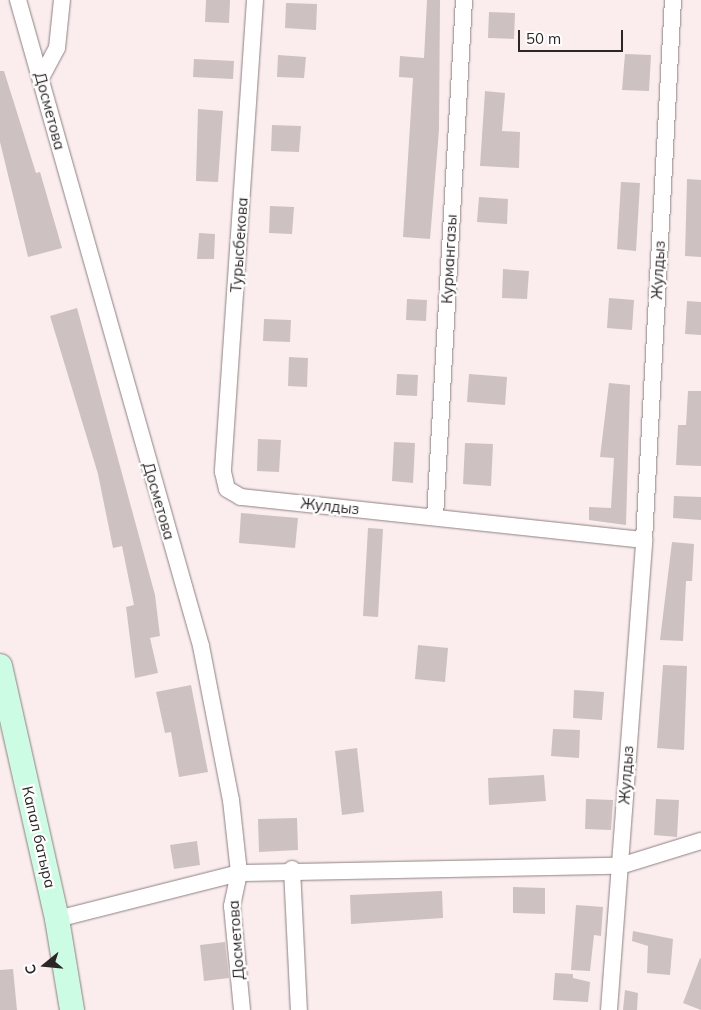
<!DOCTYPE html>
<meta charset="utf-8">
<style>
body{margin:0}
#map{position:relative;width:701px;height:1010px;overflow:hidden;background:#fbedee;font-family:Mulish,sans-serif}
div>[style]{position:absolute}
.building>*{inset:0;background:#cec1c2}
.roads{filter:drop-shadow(0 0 1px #8e8182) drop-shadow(0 0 1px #8e8182)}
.minor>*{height:16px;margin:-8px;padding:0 8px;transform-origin:8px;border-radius:8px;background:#fff}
.secondary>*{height:24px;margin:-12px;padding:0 12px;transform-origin:12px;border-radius:12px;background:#ccfce3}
span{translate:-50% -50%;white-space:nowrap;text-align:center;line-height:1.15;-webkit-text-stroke:4.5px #fefefe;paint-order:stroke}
.street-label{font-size:15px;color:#2c2627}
.north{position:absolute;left:20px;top:940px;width:50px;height:50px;-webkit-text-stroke:4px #fefefe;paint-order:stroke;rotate:253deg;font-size:14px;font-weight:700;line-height:20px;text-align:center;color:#2c2627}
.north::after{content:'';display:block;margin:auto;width:18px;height:22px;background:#2c2627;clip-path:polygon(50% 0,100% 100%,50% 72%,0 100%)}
.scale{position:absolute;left:518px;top:30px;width:105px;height:22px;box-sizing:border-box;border:2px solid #2c2627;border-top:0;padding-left:6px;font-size:15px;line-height:18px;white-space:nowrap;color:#2c2627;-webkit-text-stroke:4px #fefefe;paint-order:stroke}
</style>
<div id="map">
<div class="building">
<i style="clip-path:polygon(206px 0,230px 0,229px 23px,205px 22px)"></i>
<i style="clip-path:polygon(427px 0,440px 0,439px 130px,430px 239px,403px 237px,413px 78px,399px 77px,400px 56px,424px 58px)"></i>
<i style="clip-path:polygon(286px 3px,317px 4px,316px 30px,285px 28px)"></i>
<i style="clip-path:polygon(489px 12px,515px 13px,514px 39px,488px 38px)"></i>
<i style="clip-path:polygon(625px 54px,651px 55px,649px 91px,622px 90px)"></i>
<i style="clip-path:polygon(278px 55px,306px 57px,304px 78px,277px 77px)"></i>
<i style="clip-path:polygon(194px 59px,234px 61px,233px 79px,193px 77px)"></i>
<i style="clip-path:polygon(0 71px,4px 71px,36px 173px,40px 172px,62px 248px,28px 257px,0 142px)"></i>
<i style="clip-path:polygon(485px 91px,505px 93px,502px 131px,520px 132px,519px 168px,480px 166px)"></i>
<i style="clip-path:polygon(198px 109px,223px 111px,218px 182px,196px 181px)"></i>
<i style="clip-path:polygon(272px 125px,301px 126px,299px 152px,271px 151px)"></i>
<i style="clip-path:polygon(687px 179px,701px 180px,701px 257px,685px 256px)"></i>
<i style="clip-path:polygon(621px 182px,640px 183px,636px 251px,617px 249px)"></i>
<i style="clip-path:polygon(479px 197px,508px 199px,507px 224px,477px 222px)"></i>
<i style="clip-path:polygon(270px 206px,294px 207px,292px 234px,269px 233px)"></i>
<i style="clip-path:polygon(199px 233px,215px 234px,214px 259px,197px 259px)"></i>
<i style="clip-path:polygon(503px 269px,529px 271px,527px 299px,502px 298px)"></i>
<i style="clip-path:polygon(609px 298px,634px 300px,632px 330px,607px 328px)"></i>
<i style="clip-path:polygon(407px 299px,427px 300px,426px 321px,406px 320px)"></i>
<i style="clip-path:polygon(687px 301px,701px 302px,701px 335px,685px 334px)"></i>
<i style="clip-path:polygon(77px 308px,155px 595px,160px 636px,150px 638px,158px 673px,135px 678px,126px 607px,134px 605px,122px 546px,113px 548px,98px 474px,50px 316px)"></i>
<i style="clip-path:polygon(264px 319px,291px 320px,290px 342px,263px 341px)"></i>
<i style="clip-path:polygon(289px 357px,308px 358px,307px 387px,288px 386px)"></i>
<i style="clip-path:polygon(397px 374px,418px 375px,417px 396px,396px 395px)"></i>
<i style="clip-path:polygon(469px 374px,507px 377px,505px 405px,467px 402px)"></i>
<i style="clip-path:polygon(609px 383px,630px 385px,626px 525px,589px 520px,589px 507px,611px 508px,614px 458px,600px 457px)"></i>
<i style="clip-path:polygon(688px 391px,701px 391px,701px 466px,676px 465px,678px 425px,686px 425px)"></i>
<i style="clip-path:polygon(258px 439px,281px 440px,279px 472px,257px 471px)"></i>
<i style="clip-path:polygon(394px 442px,415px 443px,413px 483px,392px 481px)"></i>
<i style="clip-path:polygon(465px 443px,493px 444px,491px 486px,463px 484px)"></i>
<i style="clip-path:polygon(674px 496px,701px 497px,701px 520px,673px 518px)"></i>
<i style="clip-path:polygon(241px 513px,298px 518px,295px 548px,239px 543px)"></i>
<i style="clip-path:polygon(368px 528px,383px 529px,378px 617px,363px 616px)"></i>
<i style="clip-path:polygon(672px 542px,694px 544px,692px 581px,686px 581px,683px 641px,660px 640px)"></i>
<i style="clip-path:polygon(418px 645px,448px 648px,445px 682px,415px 679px)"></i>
<i style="clip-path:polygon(663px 665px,687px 666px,684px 750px,657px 748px)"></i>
<i style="clip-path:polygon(191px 685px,208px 772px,179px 777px,171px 732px,165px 733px,156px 692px)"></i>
<i style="clip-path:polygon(574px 690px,604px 692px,602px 720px,573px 718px)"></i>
<i style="clip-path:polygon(553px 729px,580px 730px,579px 758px,551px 756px)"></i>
<i style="clip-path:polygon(357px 748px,364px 812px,342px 815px,335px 751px)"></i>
<i style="clip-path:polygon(544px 775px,546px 801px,489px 805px,488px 778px)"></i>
<i style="clip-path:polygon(586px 799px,613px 800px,611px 830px,585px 829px)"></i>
<i style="clip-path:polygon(656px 799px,679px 800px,677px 837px,654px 835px)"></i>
<i style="clip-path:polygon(297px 818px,298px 850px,259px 852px,258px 819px)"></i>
<i style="clip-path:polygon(197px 841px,200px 865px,174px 869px,170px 845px)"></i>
<i style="clip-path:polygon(513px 887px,545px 888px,545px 914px,513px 913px)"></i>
<i style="clip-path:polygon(442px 891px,443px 918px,351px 924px,350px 895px)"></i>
<i style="clip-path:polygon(576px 905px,603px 907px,601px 936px,594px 935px,590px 971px,571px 970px)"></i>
<i style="clip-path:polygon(633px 931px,673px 939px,670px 975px,647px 973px,648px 946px,632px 941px)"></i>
<i style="clip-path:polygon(225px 942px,229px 978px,204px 981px,200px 945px)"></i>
<i style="clip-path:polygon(700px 958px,701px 959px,701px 1010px,683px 1003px)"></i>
<i style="clip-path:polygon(13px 969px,17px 1010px,0 1010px,0 970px)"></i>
<i style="clip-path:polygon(555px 973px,573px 974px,573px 978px,590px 982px,588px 1002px,553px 1000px)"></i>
<i style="clip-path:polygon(625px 990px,638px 993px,637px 1010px,623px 1010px)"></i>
</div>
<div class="roads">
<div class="minor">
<i style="left:18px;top:0;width:671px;rotate:74.18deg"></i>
<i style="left:201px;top:646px;width:157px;rotate:79deg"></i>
<i style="left:231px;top:800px;width:73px;rotate:83.7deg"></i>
<i style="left:239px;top:873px;width:34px;rotate:102deg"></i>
<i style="left:232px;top:906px;width:104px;rotate:84.5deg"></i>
<i style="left:255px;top:0;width:473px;rotate:93.9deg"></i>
<i style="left:223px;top:472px;width:17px;rotate:77deg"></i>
<i style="left:227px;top:489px;width:16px;rotate:30deg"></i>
<i style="left:241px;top:497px;width:405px;rotate:6.1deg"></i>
<i style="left:42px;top:76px;width:32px;rotate:-62deg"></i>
<i style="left:57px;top:48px;width:48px;rotate:-84.1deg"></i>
<i style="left:435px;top:517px;width:518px;rotate:-86.79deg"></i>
<i style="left:292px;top:869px;width:141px;rotate:87.2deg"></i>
<i style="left:57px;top:919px;width:188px;rotate:-14.2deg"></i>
<i style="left:239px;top:873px;width:381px;rotate:-1.1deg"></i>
<i style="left:620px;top:866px;width:85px;rotate:-17.2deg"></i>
<i style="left:609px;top:1010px;width:471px;rotate:-85.7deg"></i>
<i style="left:644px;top:540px;width:541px;rotate:-86.93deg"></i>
</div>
<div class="secondary">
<i style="left:0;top:666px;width:259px;rotate:77.3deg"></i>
<i style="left:57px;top:919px;width:92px;rotate:80.6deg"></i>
</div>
</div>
<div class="street-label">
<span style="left:50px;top:111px;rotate:75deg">Досметова</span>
<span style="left:239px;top:245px;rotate:-86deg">Турысбекова</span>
<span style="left:449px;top:259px;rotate:-87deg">Курмангазы</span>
<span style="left:658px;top:270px;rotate:-87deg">Жулдыз</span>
<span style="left:159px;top:501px;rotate:74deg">Досметова</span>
<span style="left:330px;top:506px;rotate:6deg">Жулдыз</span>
<span style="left:626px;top:775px;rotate:-86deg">Жулдыз</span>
<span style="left:39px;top:837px;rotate:77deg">Капал батыра</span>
<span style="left:236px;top:940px;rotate:-94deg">Досметова</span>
</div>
<div class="north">С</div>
<div class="scale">50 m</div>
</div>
